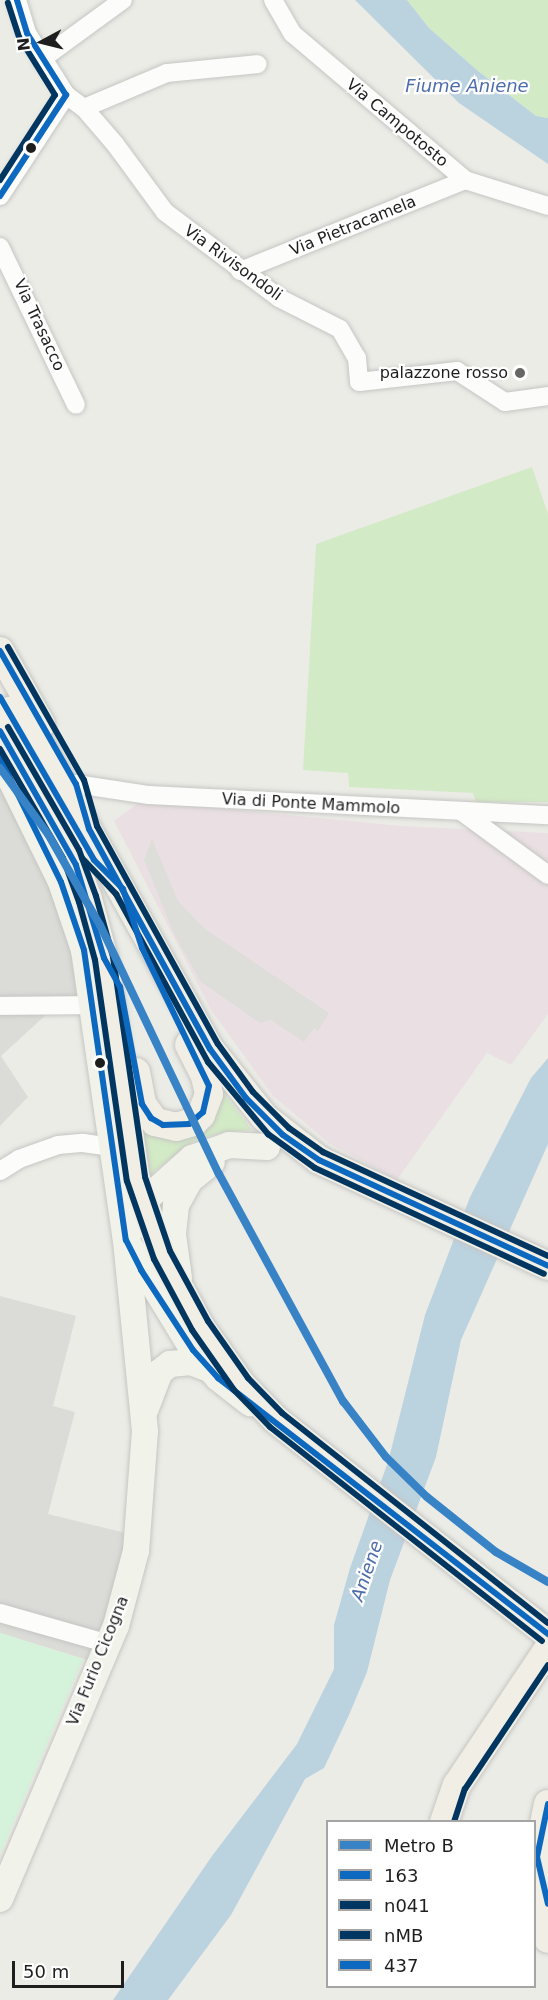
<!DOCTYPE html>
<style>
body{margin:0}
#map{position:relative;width:548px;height:2000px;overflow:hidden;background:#ecece7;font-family:"DejaVu Sans",sans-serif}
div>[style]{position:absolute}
.residential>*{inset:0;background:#dbdbd8}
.industrial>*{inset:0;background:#eae0e4}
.grass>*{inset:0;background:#d3eac6}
.park>*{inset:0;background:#d5f3da}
.parking>*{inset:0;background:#ddddda}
.water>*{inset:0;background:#bbd2df}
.roads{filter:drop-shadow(0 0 2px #c5c5c3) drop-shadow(0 0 2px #c5c5c3)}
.street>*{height:18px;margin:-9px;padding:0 9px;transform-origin:9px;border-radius:9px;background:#fcfcfb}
.secondary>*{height:26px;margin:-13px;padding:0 13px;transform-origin:13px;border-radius:13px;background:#f1f3ea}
.primary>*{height:28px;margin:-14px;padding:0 14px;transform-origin:14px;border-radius:14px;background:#f0eee5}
.bus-1>*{height:6px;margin:-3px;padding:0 3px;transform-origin:3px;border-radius:3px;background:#0c69bf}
.bus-2>*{height:6px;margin:-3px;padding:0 3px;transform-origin:3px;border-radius:3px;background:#00365f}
.bus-3>*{height:6px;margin:-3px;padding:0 3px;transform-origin:3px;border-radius:3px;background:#00365f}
.bus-4>*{height:6px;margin:-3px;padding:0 3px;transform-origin:3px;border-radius:3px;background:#0c69bf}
.metro-1>*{height:8px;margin:-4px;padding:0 4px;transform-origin:4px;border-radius:4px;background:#3783c6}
.dots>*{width:16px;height:16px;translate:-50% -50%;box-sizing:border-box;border:3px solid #fff;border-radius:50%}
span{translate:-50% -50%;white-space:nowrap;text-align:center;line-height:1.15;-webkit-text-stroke:4.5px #fff;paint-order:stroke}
.street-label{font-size:16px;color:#1e1e1e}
.poi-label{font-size:16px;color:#1e1e1e}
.right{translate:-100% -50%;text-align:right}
.water-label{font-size:18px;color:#4d6dab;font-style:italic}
.legend{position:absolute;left:326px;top:1820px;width:210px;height:168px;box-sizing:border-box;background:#fff;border:2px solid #a5a5a5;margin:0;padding:8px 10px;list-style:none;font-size:18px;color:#1e1e1e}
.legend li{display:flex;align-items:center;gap:12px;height:30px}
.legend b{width:30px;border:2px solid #a5a5a5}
.north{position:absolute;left:12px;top:12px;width:60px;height:60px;-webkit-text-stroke:4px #fff;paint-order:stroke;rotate:263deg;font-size:16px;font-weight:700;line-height:24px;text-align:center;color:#1e1e1e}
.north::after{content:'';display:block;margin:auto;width:21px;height:27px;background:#1e1e1e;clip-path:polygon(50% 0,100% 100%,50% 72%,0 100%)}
.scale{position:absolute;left:12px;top:1961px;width:112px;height:27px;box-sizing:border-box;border:3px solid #1e1e1e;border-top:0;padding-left:8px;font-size:18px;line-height:21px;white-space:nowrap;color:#1e1e1e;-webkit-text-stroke:4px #fff;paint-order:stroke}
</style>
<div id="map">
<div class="residential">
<i style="clip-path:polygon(0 778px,70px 930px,84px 1014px,48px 1013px,1px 1056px,28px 1097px,0 1126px)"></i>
<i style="clip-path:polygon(0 1296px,76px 1316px,53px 1406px,75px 1412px,48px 1514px,130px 1534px,94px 1662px,0 1633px)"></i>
</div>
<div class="industrial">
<i style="clip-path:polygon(141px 801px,402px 826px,548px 833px,548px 1014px,511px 1065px,487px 1053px,397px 1180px,329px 1143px,273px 1096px,211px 1010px,114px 821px)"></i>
</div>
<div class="grass">
<i style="clip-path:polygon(407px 0,548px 0,548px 118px,536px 116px,478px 71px,429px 28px)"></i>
<i style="clip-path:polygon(532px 467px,548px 514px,548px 802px,476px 802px,473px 793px,349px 787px,348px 773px,303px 770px,316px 544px)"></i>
<i style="clip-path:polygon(222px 1091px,252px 1130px,220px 1133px,192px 1142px,151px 1174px,142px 1127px,152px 1134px)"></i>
</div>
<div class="park">
<i style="clip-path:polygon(0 1633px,83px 1659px,0 1854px)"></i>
</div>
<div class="parking">
<i style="clip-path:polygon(152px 839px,178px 901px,205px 929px,329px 1013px,318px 1031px,314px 1028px,304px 1042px,271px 1020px,260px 1023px,201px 982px,174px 934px,144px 860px)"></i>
</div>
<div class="water">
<i style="clip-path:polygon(355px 0,407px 0,429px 28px,478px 71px,536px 116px,548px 118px,548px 164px,459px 103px)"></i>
<i style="clip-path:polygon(548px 1058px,548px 1144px,461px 1340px,436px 1457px,390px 1580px,367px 1672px,349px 1715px,324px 1768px,305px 1779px,231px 1915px,168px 2000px,113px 2000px,212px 1856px,297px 1744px,334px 1669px,334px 1625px,350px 1568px,388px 1462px,425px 1315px,470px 1197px,531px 1078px)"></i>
</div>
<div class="roads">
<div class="street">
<i style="left:17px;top:0;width:34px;rotate:73deg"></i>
<i style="left:27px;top:33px;width:73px;rotate:57.8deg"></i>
<i style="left:66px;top:95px;width:22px;rotate:36deg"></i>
<i style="left:84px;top:108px;width:48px;rotate:49.3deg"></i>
<i style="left:115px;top:144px;width:84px;rotate:53.7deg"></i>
<i style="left:165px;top:212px;width:143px;rotate:37deg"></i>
<i style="left:279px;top:298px;width:68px;rotate:26.9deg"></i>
<i style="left:340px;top:329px;width:34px;rotate:60deg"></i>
<i style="left:357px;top:358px;width:24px;rotate:85deg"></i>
<i style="left:359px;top:382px;width:99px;rotate:-6.4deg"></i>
<i style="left:457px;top:371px;width:57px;rotate:32.9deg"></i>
<i style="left:505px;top:402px;width:43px;rotate:-7.9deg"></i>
<i style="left:273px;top:0;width:39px;rotate:60deg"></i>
<i style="left:293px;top:34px;width:226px;rotate:40.3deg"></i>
<i style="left:465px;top:180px;width:87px;rotate:17.4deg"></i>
<i style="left:42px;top:59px;width:100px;rotate:-36.1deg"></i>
<i style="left:84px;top:108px;width:90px;rotate:-22.9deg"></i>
<i style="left:167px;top:73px;width:91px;rotate:-5.6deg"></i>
<i style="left:0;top:196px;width:121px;rotate:-56.8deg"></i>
<i style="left:0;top:247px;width:175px;rotate:64.3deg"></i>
<i style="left:240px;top:271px;width:243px;rotate:-22deg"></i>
<i style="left:76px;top:784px;width:74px;rotate:8.6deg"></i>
<i style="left:149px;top:795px;width:400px;rotate:2.9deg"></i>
<i style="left:461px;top:811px;width:108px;rotate:36.3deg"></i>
<i style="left:0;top:1006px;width:94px;rotate:-0.6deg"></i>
<i style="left:0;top:1171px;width:22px;rotate:-32deg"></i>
<i style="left:19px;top:1159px;width:41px;rotate:-19.7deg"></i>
<i style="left:58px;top:1145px;width:25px;rotate:-5deg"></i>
<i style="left:83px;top:1143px;width:29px;rotate:8deg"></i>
<i style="left:0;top:1613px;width:113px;rotate:15.9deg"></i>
</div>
<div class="secondary">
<i style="left:0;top:758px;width:138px;rotate:63.8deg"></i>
<i style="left:61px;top:882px;width:72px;rotate:71.3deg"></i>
<i style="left:84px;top:950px;width:293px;rotate:81.8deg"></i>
<i style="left:126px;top:1240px;width:129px;rotate:58.7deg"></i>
<i style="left:193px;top:1350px;width:38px;rotate:48deg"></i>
<i style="left:218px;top:1378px;width:41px;rotate:38deg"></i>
<i style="left:179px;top:1278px;width:44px;rotate:-97.8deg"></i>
<i style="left:173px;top:1234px;width:29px;rotate:-84deg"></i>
<i style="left:176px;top:1205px;width:29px;rotate:-61deg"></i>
<i style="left:190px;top:1180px;width:28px;rotate:-39deg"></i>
<i style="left:146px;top:1408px;width:39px;rotate:-69deg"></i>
<i style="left:160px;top:1372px;width:13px;rotate:-39deg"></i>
<i style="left:170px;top:1364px;width:21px;rotate:-5deg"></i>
<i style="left:191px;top:1362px;width:19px;rotate:21deg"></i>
<i style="left:0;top:1899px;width:297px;rotate:-67deg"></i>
<i style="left:116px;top:1626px;width:78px;rotate:-75.1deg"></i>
<i style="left:136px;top:1551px;width:120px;rotate:-85.7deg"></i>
<i style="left:145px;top:1431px;width:192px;rotate:-95.7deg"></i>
<i style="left:126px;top:1240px;width:12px;rotate:-70deg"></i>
<i style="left:130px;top:1229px;width:30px;rotate:-64deg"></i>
<i style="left:143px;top:1202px;width:66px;rotate:-41.9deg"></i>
<i style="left:192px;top:1158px;width:39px;rotate:-19deg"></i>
<i style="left:229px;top:1145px;width:38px;rotate:3deg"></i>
</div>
<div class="primary">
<i style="left:0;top:651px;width:84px;rotate:60.7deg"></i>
<i style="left:0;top:713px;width:14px;rotate:-12deg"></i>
<i style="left:14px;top:710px;width:13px;rotate:32deg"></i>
<i style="left:25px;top:717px;width:380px;rotate:60.9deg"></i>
<i style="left:210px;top:1049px;width:87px;rotate:51.5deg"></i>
<i style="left:264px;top:1117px;width:70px;rotate:38deg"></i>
<i style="left:319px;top:1160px;width:252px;rotate:24.8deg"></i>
<i style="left:0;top:731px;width:142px;rotate:60deg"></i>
<i style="left:71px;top:854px;width:48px;rotate:69.3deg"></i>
<i style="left:88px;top:899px;width:61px;rotate:74.8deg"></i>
<i style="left:104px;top:958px;width:223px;rotate:81.8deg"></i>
<i style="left:136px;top:1179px;width:80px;rotate:71.1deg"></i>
<i style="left:162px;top:1255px;width:81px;rotate:61.8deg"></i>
<i style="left:200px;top:1326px;width:71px;rotate:54.7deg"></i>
<i style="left:241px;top:1384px;width:50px;rotate:45.8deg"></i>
<i style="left:276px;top:1420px;width:346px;rotate:38.2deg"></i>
<i style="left:136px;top:1072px;width:33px;rotate:79deg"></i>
<i style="left:142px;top:1104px;width:22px;rotate:54deg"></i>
<i style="left:155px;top:1122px;width:22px;rotate:13deg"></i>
<i style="left:176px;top:1127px;width:19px;rotate:-16deg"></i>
<i style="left:194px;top:1122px;width:10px;rotate:-45deg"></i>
<i style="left:201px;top:1115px;width:22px;rotate:-69deg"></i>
<i style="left:209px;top:1094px;width:18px;rotate:-103deg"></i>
<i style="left:205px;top:1076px;width:35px;rotate:-117deg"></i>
<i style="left:548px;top:1804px;width:54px;rotate:101.7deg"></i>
<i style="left:537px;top:1857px;width:48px;rotate:76.8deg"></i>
<i style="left:444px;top:1822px;width:39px;rotate:-71deg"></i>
<i style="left:457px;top:1785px;width:164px;rotate:-56.2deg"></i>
<i style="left:534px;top:1919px;width:24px;rotate:55deg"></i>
</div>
</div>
<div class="bus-1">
<i style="left:0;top:196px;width:121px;rotate:-56.8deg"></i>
<i style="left:66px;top:95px;width:73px;rotate:-122.2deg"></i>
<i style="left:27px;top:33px;width:34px;rotate:-107deg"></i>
<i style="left:0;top:651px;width:153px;rotate:60.3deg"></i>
<i style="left:76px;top:784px;width:47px;rotate:73.9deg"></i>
<i style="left:89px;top:829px;width:251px;rotate:61.2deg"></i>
<i style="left:210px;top:1049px;width:61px;rotate:53.7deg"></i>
<i style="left:246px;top:1098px;width:52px;rotate:45deg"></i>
<i style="left:283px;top:1135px;width:44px;rotate:34.8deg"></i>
<i style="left:319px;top:1160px;width:252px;rotate:24.8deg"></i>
<i style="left:0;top:758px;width:138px;rotate:63.8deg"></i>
<i style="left:61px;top:882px;width:72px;rotate:71.3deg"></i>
<i style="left:84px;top:950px;width:293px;rotate:81.8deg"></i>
<i style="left:126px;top:1240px;width:34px;rotate:63deg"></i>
<i style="left:141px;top:1270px;width:95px;rotate:57deg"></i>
<i style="left:193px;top:1350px;width:38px;rotate:48deg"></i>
<i style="left:218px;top:1378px;width:418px;rotate:37.8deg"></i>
<i style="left:548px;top:1804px;width:54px;rotate:101.7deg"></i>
<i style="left:537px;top:1857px;width:48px;rotate:76.8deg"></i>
</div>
<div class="bus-2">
<i style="left:0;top:749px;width:126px;rotate:60deg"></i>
<i style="left:63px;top:858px;width:47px;rotate:70deg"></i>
<i style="left:79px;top:902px;width:60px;rotate:74.6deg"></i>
<i style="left:95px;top:960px;width:223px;rotate:81.8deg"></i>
<i style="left:127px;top:1181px;width:83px;rotate:70.9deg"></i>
<i style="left:154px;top:1259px;width:81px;rotate:61.8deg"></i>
<i style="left:192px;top:1330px;width:73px;rotate:55deg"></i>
<i style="left:234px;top:1390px;width:52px;rotate:45.8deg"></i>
<i style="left:270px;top:1427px;width:346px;rotate:38.2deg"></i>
<i style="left:82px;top:858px;width:50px;rotate:46.6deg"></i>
<i style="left:116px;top:894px;width:192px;rotate:61.3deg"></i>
<i style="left:208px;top:1062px;width:94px;rotate:50.2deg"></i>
<i style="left:268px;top:1134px;width:58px;rotate:35.9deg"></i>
<i style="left:315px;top:1168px;width:252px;rotate:24.8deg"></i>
<i style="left:454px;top:1822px;width:35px;rotate:-72deg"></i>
<i style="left:465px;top:1789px;width:149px;rotate:-56.2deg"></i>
</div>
<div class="bus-3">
<i style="left:0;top:180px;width:101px;rotate:-57.1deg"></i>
<i style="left:55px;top:95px;width:68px;rotate:-121.8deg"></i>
<i style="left:19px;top:37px;width:36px;rotate:-108deg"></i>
<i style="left:8px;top:647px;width:153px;rotate:60.3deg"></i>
<i style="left:84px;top:780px;width:48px;rotate:74.2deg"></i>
<i style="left:97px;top:826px;width:249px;rotate:61deg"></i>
<i style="left:218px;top:1044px;width:59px;rotate:53.9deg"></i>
<i style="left:253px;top:1092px;width:51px;rotate:45deg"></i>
<i style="left:289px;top:1128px;width:42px;rotate:35.2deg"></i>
<i style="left:323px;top:1152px;width:248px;rotate:24.8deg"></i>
<i style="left:8px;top:727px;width:142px;rotate:60deg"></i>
<i style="left:79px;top:850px;width:49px;rotate:69.7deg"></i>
<i style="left:96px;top:896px;width:63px;rotate:74.4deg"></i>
<i style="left:113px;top:957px;width:222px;rotate:81.7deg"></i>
<i style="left:145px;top:1177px;width:78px;rotate:71.3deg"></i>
<i style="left:170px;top:1251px;width:80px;rotate:61.5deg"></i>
<i style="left:208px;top:1321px;width:70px;rotate:54.9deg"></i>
<i style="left:248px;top:1378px;width:49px;rotate:45.8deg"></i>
<i style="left:282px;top:1413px;width:339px;rotate:38.3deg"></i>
</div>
<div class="bus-4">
<i style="left:0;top:697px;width:188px;rotate:60deg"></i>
<i style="left:94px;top:860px;width:41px;rotate:45deg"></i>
<i style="left:123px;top:889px;width:62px;rotate:72.1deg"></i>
<i style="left:142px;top:948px;width:153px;rotate:64.1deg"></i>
<i style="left:209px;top:1086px;width:27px;rotate:103deg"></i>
<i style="left:203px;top:1112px;width:18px;rotate:139deg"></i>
<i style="left:189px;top:1124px;width:26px;rotate:178deg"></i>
<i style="left:163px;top:1125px;width:14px;rotate:-150deg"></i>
<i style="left:151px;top:1118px;width:17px;rotate:-123deg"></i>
<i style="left:142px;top:1104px;width:119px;rotate:-100.6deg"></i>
<i style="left:120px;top:987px;width:33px;rotate:-119deg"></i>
<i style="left:104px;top:958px;width:97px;rotate:-106.8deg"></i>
<i style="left:76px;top:865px;width:154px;rotate:-119.6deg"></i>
</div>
<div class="metro-1">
<i style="left:0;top:768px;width:82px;rotate:54deg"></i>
<i style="left:48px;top:834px;width:105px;rotate:60.3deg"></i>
<i style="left:100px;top:925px;width:276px;rotate:64.5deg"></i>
<i style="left:219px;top:1174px;width:259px;rotate:61.4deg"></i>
<i style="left:343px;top:1401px;width:71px;rotate:52.5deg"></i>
<i style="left:386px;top:1457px;width:57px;rotate:44.3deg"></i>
<i style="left:427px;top:1497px;width:88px;rotate:38.6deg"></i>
<i style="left:496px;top:1552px;width:60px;rotate:30deg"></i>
</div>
<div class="dots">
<i style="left:31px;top:148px;background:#1e1e1e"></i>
<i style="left:520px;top:373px;background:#666664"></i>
<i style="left:100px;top:1063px;background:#1e1e1e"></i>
</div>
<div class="street-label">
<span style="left:397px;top:123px;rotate:40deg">Via Campotosto</span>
<span style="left:353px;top:226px;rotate:-22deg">Via Pietracamela</span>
<span style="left:233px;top:263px;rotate:36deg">Via Rivisondoli</span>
<span style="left:39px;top:325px;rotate:65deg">Via Trasacco</span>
<span style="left:311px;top:804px;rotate:3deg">Via di Ponte Mammolo</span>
<span style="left:98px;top:1661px;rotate:-68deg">Via Furio Cicogna</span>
</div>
<div class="poi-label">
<span class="right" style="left:508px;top:373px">palazzone rosso</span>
</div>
<div class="water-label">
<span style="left:467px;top:86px">Fiume Aniene</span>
<span style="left:367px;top:1571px;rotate:-71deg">Aniene</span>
</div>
<ul class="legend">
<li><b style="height:8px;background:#3783c6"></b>Metro B</li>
<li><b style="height:8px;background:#0c69bf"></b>163</li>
<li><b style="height:8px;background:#00365f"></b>n041</li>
<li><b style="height:8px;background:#00365f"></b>nMB</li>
<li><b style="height:8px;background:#0c69bf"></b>437</li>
</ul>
<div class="north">N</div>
<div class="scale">50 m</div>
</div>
